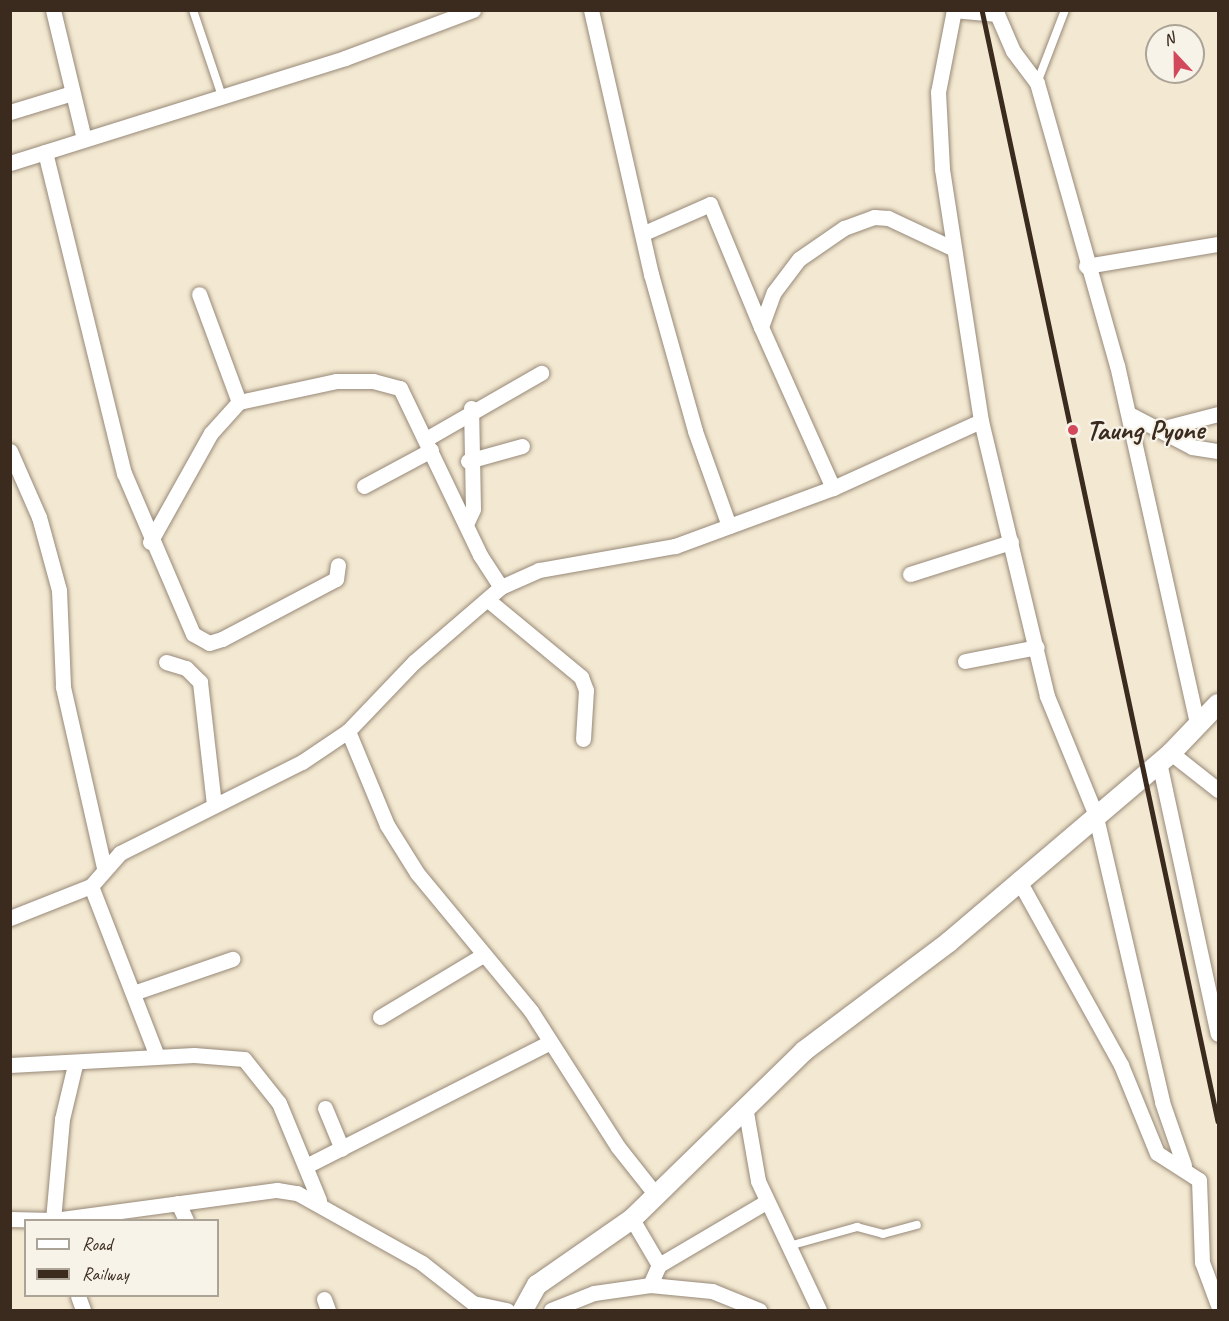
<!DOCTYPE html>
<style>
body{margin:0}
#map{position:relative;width:1229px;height:1321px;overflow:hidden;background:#f3e8d1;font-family:Caveat,sans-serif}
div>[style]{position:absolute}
.roads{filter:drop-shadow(0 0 2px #978978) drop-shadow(0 0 2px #978978)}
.service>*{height:8px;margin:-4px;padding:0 4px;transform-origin:4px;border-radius:4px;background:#fff}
.minor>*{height:15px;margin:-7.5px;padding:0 7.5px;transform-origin:7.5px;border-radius:7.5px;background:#fff}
.tertiary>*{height:20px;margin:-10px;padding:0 10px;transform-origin:10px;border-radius:10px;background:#fff}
.rail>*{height:4.5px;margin:-2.25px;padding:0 2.25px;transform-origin:2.25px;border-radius:2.25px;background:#3b2a1e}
.dots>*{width:16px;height:16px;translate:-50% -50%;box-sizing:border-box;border:3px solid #f7f3e8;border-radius:50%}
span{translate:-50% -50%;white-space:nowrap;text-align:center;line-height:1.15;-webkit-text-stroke:4.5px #f7f3e8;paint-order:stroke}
.poi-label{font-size:28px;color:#3b2a1e;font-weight:700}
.left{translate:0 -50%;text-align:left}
.frame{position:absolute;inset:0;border:12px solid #3b2a1e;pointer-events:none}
.legend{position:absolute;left:24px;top:1219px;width:195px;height:78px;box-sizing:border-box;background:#f7f3e8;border:2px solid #aca397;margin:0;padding:8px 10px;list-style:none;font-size:18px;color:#3b2a1e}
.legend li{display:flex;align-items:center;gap:12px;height:30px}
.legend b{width:30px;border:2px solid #aca397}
.north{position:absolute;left:1145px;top:24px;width:60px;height:60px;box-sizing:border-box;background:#f7f3e8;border:2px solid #aca397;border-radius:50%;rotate:338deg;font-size:16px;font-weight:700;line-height:24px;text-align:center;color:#3b2a1e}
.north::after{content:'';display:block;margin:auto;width:21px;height:27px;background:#d1495b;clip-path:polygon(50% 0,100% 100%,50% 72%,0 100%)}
</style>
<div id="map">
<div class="roads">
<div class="service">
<i style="left:193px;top:10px;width:91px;rotate:71.4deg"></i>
<i style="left:1037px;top:83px;width:78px;rotate:-69deg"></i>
<i style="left:789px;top:1246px;width:71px;rotate:-15.6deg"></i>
<i style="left:857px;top:1227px;width:27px;rotate:15deg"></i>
<i style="left:883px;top:1234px;width:35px;rotate:-15deg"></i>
</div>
<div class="minor">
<i style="left:53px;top:10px;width:133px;rotate:76.5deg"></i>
<i style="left:591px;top:10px;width:271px;rotate:77.2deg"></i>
<i style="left:651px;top:274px;width:163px;rotate:74.3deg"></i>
<i style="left:695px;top:431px;width:101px;rotate:70.3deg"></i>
<i style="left:953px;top:10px;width:44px;rotate:5.2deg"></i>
<i style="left:997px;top:14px;width:40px;rotate:66.6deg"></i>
<i style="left:1013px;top:51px;width:40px;rotate:53deg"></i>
<i style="left:1037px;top:83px;width:293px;rotate:74.2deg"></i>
<i style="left:1117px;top:365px;width:370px;rotate:77.4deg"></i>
<i style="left:953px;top:15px;width:78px;rotate:101deg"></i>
<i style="left:938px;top:92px;width:77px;rotate:87deg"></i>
<i style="left:942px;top:169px;width:255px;rotate:81.2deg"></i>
<i style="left:981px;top:421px;width:283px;rotate:76.5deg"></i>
<i style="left:1047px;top:696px;width:126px;rotate:67.7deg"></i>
<i style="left:1095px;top:813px;width:297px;rotate:76.9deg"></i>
<i style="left:1162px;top:1102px;width:67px;rotate:70.8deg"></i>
<i style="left:10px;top:112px;width:65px;rotate:-17deg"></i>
<i style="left:45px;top:152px;width:331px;rotate:76.2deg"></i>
<i style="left:124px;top:473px;width:175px;rotate:66.8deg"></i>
<i style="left:193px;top:634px;width:18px;rotate:29deg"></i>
<i style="left:209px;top:643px;width:14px;rotate:-17deg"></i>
<i style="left:222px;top:639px;width:129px;rotate:-27.8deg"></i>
<i style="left:336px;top:579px;width:14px;rotate:-82deg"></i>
<i style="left:10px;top:163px;width:351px;rotate:-17.4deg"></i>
<i style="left:345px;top:58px;width:137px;rotate:-20.6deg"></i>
<i style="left:644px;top:233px;width:72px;rotate:-23.7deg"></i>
<i style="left:710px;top:204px;width:133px;rotate:67.5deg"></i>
<i style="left:1086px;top:266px;width:134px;rotate:-9.5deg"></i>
<i style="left:239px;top:402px;width:99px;rotate:-12.2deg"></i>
<i style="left:336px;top:381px;width:37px"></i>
<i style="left:373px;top:381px;width:28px;rotate:15deg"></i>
<i style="left:400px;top:388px;width:185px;rotate:64.4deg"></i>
<i style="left:480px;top:555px;width:38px;rotate:57deg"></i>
<i style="left:1129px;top:414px;width:71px;rotate:27.6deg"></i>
<i style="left:1192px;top:447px;width:26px;rotate:9deg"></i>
<i style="left:1160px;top:429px;width:60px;rotate:-14.5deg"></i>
<i style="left:426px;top:439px;width:133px;rotate:-29.9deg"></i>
<i style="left:10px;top:451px;width:72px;rotate:66.3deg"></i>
<i style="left:39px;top:517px;width:76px;rotate:74.7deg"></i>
<i style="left:59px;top:590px;width:97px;rotate:87.6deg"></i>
<i style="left:63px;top:687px;width:185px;rotate:77.2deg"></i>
<i style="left:468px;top:461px;width:56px;rotate:-15.5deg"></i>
<i style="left:364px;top:486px;width:76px;rotate:-28.2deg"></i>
<i style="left:833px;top:488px;width:176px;rotate:-114.1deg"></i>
<i style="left:761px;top:327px;width:37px;rotate:-70deg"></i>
<i style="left:774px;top:292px;width:41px;rotate:-52.9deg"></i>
<i style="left:799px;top:259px;width:55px;rotate:-34.6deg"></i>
<i style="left:844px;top:228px;width:32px;rotate:-20deg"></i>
<i style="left:874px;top:217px;width:14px;rotate:4deg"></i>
<i style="left:888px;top:218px;width:68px;rotate:25.1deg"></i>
<i style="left:467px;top:522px;width:14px;rotate:-65deg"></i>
<i style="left:473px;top:509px;width:101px;rotate:-91.1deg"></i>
<i style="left:150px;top:542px;width:125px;rotate:-60.8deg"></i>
<i style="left:211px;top:433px;width:42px;rotate:-47.9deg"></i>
<i style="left:239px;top:402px;width:115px;rotate:-110.3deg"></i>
<i style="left:910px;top:574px;width:106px;rotate:-17.6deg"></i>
<i style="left:488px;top:600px;width:121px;rotate:39.6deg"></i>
<i style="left:581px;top:677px;width:14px;rotate:69deg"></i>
<i style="left:586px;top:690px;width:49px;rotate:93.5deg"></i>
<i style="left:965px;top:661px;width:73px;rotate:-11deg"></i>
<i style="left:166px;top:662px;width:21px;rotate:17deg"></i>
<i style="left:186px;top:668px;width:20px;rotate:45deg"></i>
<i style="left:200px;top:682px;width:123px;rotate:83.5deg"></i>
<i style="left:348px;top:731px;width:102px;rotate:67.5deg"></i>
<i style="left:387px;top:825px;width:57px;rotate:58deg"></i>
<i style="left:417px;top:873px;width:179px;rotate:50.4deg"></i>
<i style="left:531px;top:1011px;width:161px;rotate:57.4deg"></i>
<i style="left:618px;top:1147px;width:61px;rotate:51.6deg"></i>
<i style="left:1171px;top:753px;width:60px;rotate:38.2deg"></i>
<i style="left:1159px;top:762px;width:278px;rotate:77.8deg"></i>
<i style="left:1018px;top:879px;width:213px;rotate:61deg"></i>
<i style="left:1121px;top:1065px;width:95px;rotate:67.8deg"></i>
<i style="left:1157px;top:1153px;width:50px;rotate:32.7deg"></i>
<i style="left:1199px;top:1180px;width:82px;rotate:87.9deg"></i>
<i style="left:1202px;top:1262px;width:46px;rotate:69.6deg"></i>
<i style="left:91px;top:886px;width:182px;rotate:68.8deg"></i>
<i style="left:10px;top:918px;width:87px;rotate:-21.6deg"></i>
<i style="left:91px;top:886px;width:44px;rotate:-48.7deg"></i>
<i style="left:120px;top:853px;width:203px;rotate:-26.6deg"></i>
<i style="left:302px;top:762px;width:55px;rotate:-34deg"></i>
<i style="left:348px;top:731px;width:95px;rotate:-46.3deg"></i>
<i style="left:414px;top:662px;width:115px;rotate:-40.8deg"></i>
<i style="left:501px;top:587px;width:42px;rotate:-24.1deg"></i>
<i style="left:539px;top:570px;width:138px;rotate:-10deg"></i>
<i style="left:675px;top:546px;width:168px;rotate:-20.2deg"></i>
<i style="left:833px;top:488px;width:162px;rotate:-24.4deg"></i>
<i style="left:136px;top:992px;width:102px;rotate:-19deg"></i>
<i style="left:380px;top:1017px;width:120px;rotate:-31deg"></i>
<i style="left:10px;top:1065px;width:184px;rotate:-3.1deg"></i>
<i style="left:194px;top:1055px;width:50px;rotate:4.6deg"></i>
<i style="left:244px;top:1059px;width:56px;rotate:51.5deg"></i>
<i style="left:279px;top:1103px;width:105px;rotate:67.6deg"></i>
<i style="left:325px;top:1108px;width:44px;rotate:67.5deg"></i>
<i style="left:746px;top:1112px;width:70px;rotate:80.1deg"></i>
<i style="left:758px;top:1181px;width:143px;rotate:64.7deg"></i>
<i style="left:306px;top:1166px;width:274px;rotate:-26.9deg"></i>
<i style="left:178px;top:1203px;width:19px;rotate:65deg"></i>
<i style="left:10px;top:1219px;width:43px;rotate:1.3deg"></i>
<i style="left:632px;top:1219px;width:53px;rotate:59.6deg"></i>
<i style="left:53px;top:1220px;width:101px;rotate:-84.9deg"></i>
<i style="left:62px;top:1119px;width:56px;rotate:-76.5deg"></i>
<i style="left:54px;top:1220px;width:225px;rotate:-7.7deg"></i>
<i style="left:277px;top:1190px;width:20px;rotate:9deg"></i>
<i style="left:297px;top:1193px;width:143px;rotate:29.2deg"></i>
<i style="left:422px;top:1263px;width:65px;rotate:38.1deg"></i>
<i style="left:473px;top:1303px;width:35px;rotate:12deg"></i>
<i style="left:650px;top:1285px;width:22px;rotate:-66deg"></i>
<i style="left:659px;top:1265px;width:124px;rotate:-30.5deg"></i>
<i style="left:78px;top:1296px;width:15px;rotate:70deg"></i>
<i style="left:324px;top:1299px;width:12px;rotate:70deg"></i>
<i style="left:551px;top:1310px;width:46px;rotate:-21.6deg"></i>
<i style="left:594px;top:1293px;width:57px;rotate:-8.1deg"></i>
<i style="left:650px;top:1285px;width:62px;rotate:5.5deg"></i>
<i style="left:712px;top:1291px;width:51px;rotate:22deg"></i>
</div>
<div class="tertiary">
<i style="left:523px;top:1310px;width:29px;rotate:-61deg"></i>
<i style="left:537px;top:1285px;width:116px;rotate:-34.8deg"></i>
<i style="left:632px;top:1219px;width:240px;rotate:-44.3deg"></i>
<i style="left:804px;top:1051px;width:181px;rotate:-36.9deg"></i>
<i style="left:949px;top:942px;width:292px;rotate:-40.4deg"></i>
<i style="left:1171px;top:753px;width:68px;rotate:-46.2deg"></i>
</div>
</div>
<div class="rail">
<i style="left:982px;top:10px;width:1136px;rotate:78.01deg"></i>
</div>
<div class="dots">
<i style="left:1073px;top:430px;background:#d1495b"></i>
</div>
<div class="poi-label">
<span class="left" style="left:1086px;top:430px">Taung Pyone</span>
</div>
<div class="frame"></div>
<ul class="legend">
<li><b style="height:8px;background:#fff"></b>Road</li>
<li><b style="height:8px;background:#3b2a1e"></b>Railway</li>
</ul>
<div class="north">N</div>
</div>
